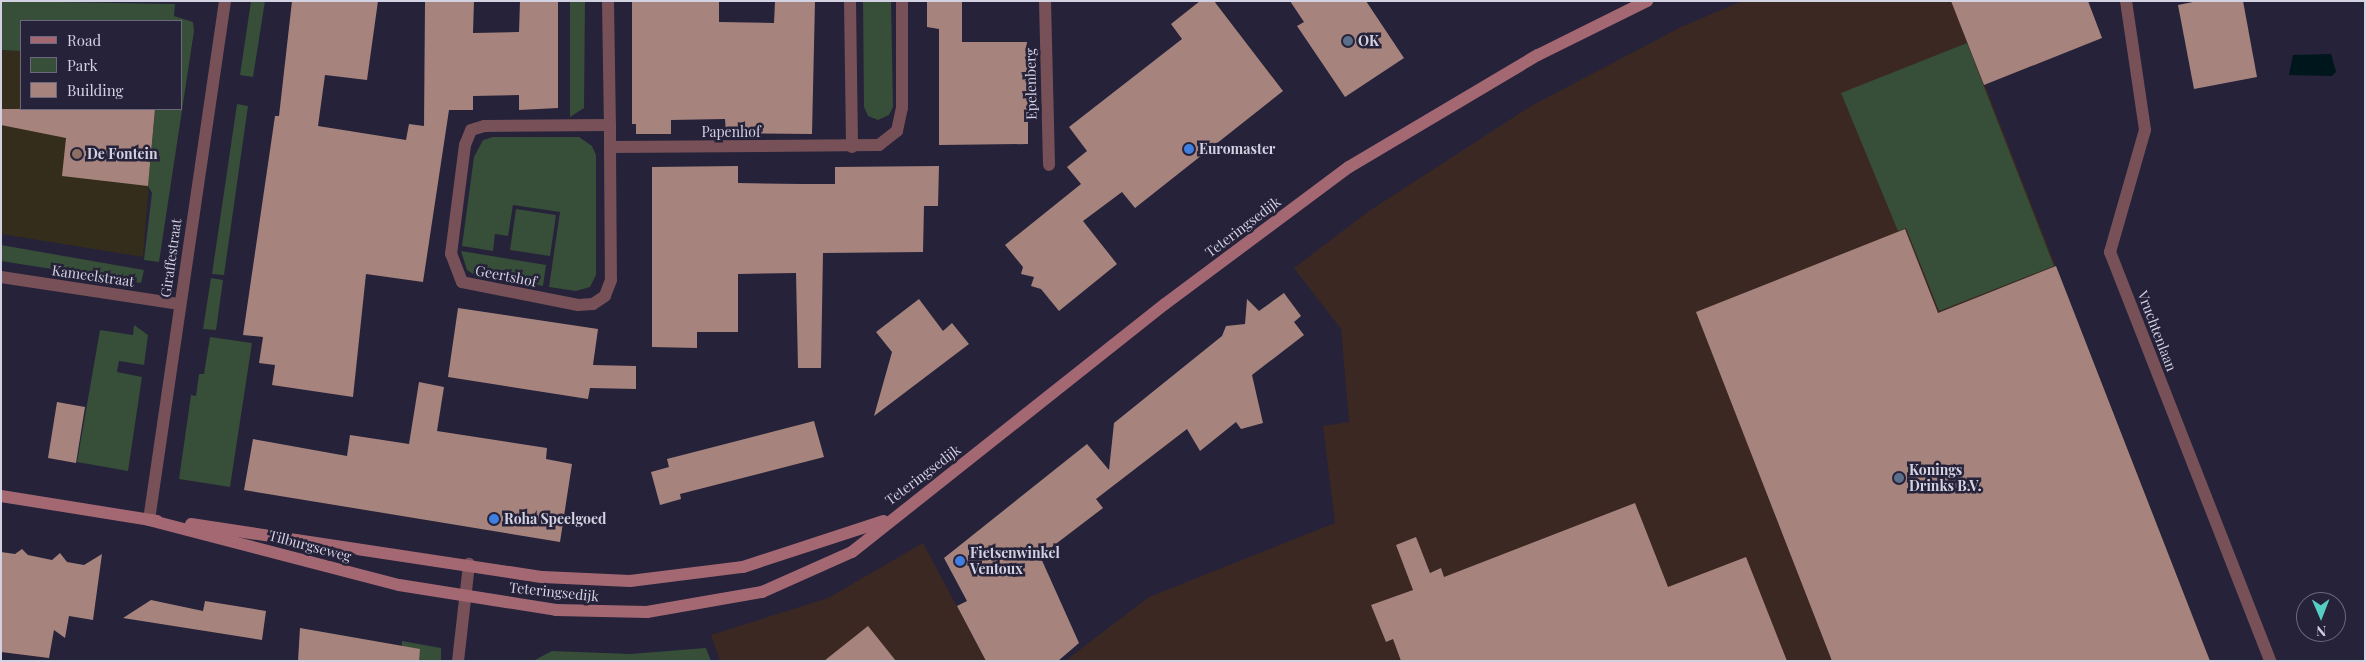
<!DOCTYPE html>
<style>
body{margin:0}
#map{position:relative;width:2366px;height:662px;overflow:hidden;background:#25223a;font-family:"Playfair Display",serif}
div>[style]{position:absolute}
.industrial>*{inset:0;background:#3b2822}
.education>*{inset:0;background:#342d1c}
.green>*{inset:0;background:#374e38}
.water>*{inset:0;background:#00161d}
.building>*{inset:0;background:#a6847d}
.street>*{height:12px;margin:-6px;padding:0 6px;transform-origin:6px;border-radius:6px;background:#775157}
.secondary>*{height:12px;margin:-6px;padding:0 6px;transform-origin:6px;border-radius:6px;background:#a46873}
.dots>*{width:14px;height:14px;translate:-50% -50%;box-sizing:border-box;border:2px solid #25223a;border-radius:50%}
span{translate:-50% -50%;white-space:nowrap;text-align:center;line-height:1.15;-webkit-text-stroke:5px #25223a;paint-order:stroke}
.poi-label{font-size:14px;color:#d3d2e2;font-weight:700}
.left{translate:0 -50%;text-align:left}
.street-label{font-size:14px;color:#d3d2e2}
.frame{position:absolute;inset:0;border:2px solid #d3d2e2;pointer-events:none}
.legend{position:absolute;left:20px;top:20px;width:162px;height:90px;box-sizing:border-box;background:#25223a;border:1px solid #6b687d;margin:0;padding:6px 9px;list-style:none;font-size:15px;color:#d3d2e2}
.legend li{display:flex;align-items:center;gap:10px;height:25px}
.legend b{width:25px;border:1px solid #6b687d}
.north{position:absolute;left:2296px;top:592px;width:50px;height:50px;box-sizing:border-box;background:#25223a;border:1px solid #6b687d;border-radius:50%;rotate:179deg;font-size:14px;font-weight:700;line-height:20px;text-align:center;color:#d3d2e2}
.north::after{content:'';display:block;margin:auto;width:18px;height:22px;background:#56cec4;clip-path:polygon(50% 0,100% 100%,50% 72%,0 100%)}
</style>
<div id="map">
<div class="industrial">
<i style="clip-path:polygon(1742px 1px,1952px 1px,2210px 661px,1065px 661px,1149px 597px,1335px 523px,1323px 426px,1349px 422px,1341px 329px,1294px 268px,1369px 211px,1531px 106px,1681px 27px)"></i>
<i style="clip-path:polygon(923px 543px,986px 661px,720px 661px,711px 635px,828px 598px)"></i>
</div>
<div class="education">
<i style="clip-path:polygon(1px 50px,21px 51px,21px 109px,155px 109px,143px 257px,1px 234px)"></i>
</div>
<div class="green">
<i style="clip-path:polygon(1px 1px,175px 4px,174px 16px,193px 22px,194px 31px,159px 262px,144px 260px,152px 193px,148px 186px,154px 121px,155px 109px,181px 109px,181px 21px,21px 21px,21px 51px,1px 50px)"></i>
<i style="clip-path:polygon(251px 1px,265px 1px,253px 77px,240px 75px)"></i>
<i style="clip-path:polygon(570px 1px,585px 1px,584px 108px,570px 117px)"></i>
<i style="clip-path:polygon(863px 1px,891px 1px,893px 107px,889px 115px,878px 120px,868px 116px,864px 107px)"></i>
<i style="clip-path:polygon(1967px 43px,2054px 266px,1939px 311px,1906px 228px,1898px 231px,1841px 93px)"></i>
<i style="clip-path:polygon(237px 104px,248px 106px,224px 275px,212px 274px)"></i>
<i style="clip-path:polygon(493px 137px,579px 137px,592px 146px,596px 155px,596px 275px,590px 287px,576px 291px,549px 287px,560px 212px,513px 205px,508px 236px,495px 234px,493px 251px,462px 246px,474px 157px,483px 140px)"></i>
<i style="clip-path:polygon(516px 209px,556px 215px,550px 256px,510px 250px)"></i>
<i style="clip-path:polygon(1px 245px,144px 270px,141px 283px,1px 261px)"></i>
<i style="clip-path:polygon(461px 251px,546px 265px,543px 286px,475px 275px,467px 270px)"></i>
<i style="clip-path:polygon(211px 278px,223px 280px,216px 330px,203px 329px)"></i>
<i style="clip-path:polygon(134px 325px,148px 335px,144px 365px,119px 361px,117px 372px,142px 377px,128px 471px,77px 462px,100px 330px,133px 335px)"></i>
<i style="clip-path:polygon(210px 337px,252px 343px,230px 487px,179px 479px,191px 395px,196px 396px,199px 374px,204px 374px)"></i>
<i style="clip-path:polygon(402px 641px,441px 648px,441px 661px,401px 661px)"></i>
<i style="clip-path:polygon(706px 648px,711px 661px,533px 661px,552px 651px,630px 654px)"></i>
</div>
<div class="water">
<i style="clip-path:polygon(2331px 54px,2336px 72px,2332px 76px,2289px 75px,2293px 55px)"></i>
</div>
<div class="building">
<i style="clip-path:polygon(292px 1px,378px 1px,367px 80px,325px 75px,318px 126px,406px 140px,409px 124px,424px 126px,425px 1px,474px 1px,473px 33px,519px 32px,520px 1px,558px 1px,558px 108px,519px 110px,519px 95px,473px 96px,473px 110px,449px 110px,423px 282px,366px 274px,353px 397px,272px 385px,275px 365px,259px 363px,263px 337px,243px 335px,275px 116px,279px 116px)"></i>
<i style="clip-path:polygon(632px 1px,719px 1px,719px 22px,774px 23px,775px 1px,815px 1px,812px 134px,726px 133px,725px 119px,671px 120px,671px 134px,636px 134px,636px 124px,632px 124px)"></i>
<i style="clip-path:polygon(927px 1px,962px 1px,962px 42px,1028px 42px,1028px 144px,939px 145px,939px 29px,927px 27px)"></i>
<i style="clip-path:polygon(1200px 1px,1214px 1px,1283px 91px,1135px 208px,1122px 192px,1083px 221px,1117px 264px,1059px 311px,1041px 289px,1031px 286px,1034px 277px,1021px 274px,1023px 267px,1005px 245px,1081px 184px,1067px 167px,1087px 151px,1069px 127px,1182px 39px,1171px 24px)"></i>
<i style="clip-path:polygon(1290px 1px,1366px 1px,1404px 58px,1345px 97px,1297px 26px,1304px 22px)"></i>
<i style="clip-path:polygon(1951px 1px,2088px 1px,2102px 38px,1984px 85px)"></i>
<i style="clip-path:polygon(2198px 1px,2243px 1px,2257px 77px,2194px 89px,2178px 5px)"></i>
<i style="clip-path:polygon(1px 109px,155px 109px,148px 186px,62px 176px,66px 138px,1px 125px)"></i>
<i style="clip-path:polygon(738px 166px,738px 183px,802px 184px,835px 184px,835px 167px,939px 166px,938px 206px,924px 206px,923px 252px,823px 253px,821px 368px,798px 368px,796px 273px,738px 274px,738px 332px,697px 332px,697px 348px,652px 347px,652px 167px)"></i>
<i style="clip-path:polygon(1905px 229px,1938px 313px,2056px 266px,2210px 661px,1832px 661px,1696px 312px)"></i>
<i style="clip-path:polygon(1284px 293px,1301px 316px,1294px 322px,1304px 335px,1252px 375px,1263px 423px,1241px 429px,1236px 422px,1200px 451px,1187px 429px,1096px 499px,1103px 508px,1040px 556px,1079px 643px,1058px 661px,986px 661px,957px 606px,967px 601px,944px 558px,1087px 444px,1109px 470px,1114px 423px,1222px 336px,1226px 326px,1245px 324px,1247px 299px,1259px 311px)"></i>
<i style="clip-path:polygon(919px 299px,943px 331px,952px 323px,969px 344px,874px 416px,892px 352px,876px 332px)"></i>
<i style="clip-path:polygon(458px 308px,598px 329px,593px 365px,636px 366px,636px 389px,590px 388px,588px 399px,448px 377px)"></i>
<i style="clip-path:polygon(419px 382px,444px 387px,437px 431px,547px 448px,546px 459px,572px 464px,560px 542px,244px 490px,253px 439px,347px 456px,350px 435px,409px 444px)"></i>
<i style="clip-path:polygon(57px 402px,85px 407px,76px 463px,48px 458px)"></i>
<i style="clip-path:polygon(814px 421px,824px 457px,680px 494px,681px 499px,660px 505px,651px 472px,669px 467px,667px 459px)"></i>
<i style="clip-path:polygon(1635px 503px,1668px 587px,1746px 557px,1787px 661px,1401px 661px,1393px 639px,1386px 642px,1371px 605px,1413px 590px,1396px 545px,1416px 537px,1430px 573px,1441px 568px,1444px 577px)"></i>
<i style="clip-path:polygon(22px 549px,28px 555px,52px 560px,60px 553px,67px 562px,84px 565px,102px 554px,93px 620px,69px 616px,65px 638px,54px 630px,49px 658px,1px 652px,1px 552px,15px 554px)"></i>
<i style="clip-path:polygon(151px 600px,203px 611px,205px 601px,266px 611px,262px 640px,123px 618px)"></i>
<i style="clip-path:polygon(868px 626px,896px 661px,824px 661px)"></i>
<i style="clip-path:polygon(300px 628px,420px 649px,419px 661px,298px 661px)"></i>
</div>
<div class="street">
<i style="left:608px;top:1px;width:124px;rotate:89.1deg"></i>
<i style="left:610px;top:125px;width:22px;rotate:90deg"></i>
<i style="left:610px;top:147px;width:133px;rotate:89.6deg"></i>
<i style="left:611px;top:280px;width:17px;rotate:111deg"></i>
<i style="left:605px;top:296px;width:14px;rotate:146deg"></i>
<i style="left:593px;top:304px;width:15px;rotate:176deg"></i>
<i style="left:578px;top:305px;width:118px;rotate:-168.8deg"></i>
<i style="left:462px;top:282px;width:30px;rotate:-111deg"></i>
<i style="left:451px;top:254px;width:110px;rotate:-82.7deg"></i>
<i style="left:465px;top:145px;width:16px;rotate:-68deg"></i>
<i style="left:471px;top:130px;width:14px;rotate:-17deg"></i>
<i style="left:484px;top:126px;width:126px;rotate:-0.5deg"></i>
<i style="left:850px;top:1px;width:146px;rotate:89.2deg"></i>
<i style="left:1045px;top:1px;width:164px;rotate:88.6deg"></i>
<i style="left:2126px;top:1px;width:130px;rotate:81.6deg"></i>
<i style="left:2145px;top:130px;width:127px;rotate:106deg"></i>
<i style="left:2110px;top:252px;width:439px;rotate:68.6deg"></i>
<i style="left:610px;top:147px;width:269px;rotate:-0.4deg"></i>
<i style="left:879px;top:145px;width:23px;rotate:-38deg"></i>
<i style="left:897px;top:131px;width:24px;rotate:-78deg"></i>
<i style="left:902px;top:108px;width:107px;rotate:-90deg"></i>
<i style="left:1px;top:277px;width:181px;rotate:8.6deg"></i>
<i style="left:149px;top:520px;width:525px;rotate:-81.67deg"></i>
<i style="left:458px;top:661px;width:98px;rotate:-83.5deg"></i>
</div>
<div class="secondary">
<i style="left:1px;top:496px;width:158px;rotate:9.1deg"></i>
<i style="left:149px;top:520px;width:258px;rotate:14.6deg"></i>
<i style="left:399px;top:585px;width:159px;rotate:9deg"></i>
<i style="left:556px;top:610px;width:91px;rotate:1.3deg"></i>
<i style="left:647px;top:612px;width:117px;rotate:-9.9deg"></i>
<i style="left:762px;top:592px;width:98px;rotate:-24deg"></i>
<i style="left:852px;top:552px;width:399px;rotate:-38.4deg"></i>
<i style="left:1165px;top:304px;width:229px;rotate:-36.7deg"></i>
<i style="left:1349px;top:167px;width:220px;rotate:-30.7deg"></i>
<i style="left:1538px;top:55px;width:122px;rotate:-26.4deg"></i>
<i style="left:191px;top:524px;width:356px;rotate:8.6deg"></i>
<i style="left:543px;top:577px;width:87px;rotate:2.6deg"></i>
<i style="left:630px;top:581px;width:114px;rotate:-7.1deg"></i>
<i style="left:743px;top:567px;width:148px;rotate:-18.1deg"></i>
</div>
<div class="dots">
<i style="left:1348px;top:41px;background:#5c6f8a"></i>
<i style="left:1189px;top:149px;background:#3f7fe0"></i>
<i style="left:77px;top:154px;background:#8d6e63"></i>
<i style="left:1899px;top:478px;background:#5c6f8a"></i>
<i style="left:494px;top:519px;background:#3f7fe0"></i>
<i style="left:960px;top:561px;background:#3f7fe0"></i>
</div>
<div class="poi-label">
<span class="left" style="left:1358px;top:41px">OK</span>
<span class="left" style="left:1199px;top:149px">Euromaster</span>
<span class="left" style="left:87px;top:154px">De Fontein</span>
<span class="left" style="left:1909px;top:478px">Konings<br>Drinks B.V.</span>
<span class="left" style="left:504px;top:519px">Roha Speelgoed</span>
<span class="left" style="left:970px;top:561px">Fietsenwinkel<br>Ventoux</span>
</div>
<div class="street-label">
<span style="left:1031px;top:84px;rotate:-91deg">Epelenberg</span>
<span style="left:731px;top:132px">Papenhof</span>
<span style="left:1243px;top:227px;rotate:-37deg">Teteringsedijk</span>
<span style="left:171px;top:258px;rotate:-82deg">Giraffestraat</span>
<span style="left:93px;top:276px;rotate:8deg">Kameelstraat</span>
<span style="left:506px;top:276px;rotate:11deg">Geertshof</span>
<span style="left:2157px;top:331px;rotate:69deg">Vruchtenlaan</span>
<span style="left:923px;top:475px;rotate:-37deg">Teteringsedijk</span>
<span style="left:310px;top:546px;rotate:15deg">Tilburgseweg</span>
<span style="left:554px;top:592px;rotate:6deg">Teteringsedijk</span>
</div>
<div class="frame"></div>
<ul class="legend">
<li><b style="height:6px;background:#a46873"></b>Road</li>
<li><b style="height:14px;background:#374e38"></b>Park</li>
<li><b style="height:14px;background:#a6847d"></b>Building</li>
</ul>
<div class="north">N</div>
</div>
